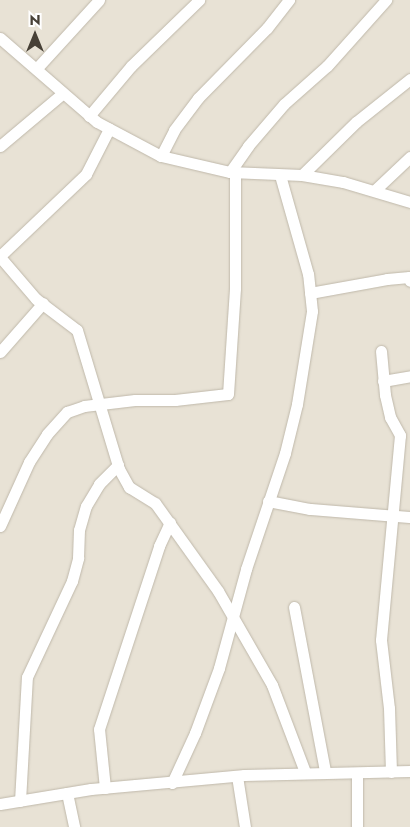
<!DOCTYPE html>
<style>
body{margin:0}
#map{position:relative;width:410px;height:827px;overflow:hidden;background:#f4f0e7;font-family:Jost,sans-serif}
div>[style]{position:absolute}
.residential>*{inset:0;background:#e8e2d5}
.roads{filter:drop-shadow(0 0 1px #bfb8aa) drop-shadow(0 0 1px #bfb8aa)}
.minor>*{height:11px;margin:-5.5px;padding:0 5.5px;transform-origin:5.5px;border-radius:5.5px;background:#fff}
span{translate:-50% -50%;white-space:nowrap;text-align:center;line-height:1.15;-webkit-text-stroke:4px #fff;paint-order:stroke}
.north{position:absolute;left:10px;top:10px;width:50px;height:50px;-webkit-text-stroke:4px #fff;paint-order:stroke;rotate:0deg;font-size:14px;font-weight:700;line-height:20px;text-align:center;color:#474036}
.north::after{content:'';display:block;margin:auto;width:18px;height:22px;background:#474036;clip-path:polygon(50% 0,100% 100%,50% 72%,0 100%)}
</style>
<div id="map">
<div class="residential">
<i style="clip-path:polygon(0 0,410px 0,410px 827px,0 827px)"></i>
</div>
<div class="roads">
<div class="minor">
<i style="left:0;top:38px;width:128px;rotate:40.9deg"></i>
<i style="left:97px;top:122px;width:72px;rotate:28deg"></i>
<i style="left:161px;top:156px;width:71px;rotate:13.1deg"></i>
<i style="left:230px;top:172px;width:72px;rotate:2.4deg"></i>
<i style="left:302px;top:175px;width:42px;rotate:9.7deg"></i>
<i style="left:343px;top:182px;width:70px;rotate:16.6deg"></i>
<i style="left:37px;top:68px;width:92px;rotate:-47.6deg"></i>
<i style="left:89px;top:116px;width:65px;rotate:-50deg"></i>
<i style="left:131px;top:66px;width:95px;rotate:-44.1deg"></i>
<i style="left:0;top:146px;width:82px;rotate:-40.1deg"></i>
<i style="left:161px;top:156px;width:29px;rotate:-63deg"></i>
<i style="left:174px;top:130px;width:40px;rotate:-53deg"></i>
<i style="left:198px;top:98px;width:98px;rotate:-45.4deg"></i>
<i style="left:267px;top:28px;width:36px;rotate:-52deg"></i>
<i style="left:230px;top:172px;width:32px;rotate:-55deg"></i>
<i style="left:248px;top:146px;width:55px;rotate:-49.4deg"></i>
<i style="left:284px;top:104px;width:57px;rotate:-41.5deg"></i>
<i style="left:327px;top:66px;width:89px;rotate:-48.2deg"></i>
<i style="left:302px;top:175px;width:76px;rotate:-44.5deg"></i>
<i style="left:356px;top:122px;width:69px;rotate:-38.5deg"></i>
<i style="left:375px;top:190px;width:48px;rotate:-43.3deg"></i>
<i style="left:0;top:256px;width:119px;rotate:-43.6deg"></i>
<i style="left:86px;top:174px;width:51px;rotate:-62.9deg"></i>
<i style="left:0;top:257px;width:55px;rotate:49.4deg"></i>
<i style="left:36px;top:299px;width:51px;rotate:37.1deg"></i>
<i style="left:77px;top:330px;width:145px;rotate:73.2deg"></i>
<i style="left:119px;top:469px;width:21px;rotate:61deg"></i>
<i style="left:129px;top:487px;width:31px;rotate:32deg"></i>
<i style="left:155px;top:503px;width:108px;rotate:54.4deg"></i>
<i style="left:218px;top:591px;width:108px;rotate:60.1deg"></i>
<i style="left:272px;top:685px;width:93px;rotate:69.2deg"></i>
<i style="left:310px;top:293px;width:78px;rotate:-10.3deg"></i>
<i style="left:387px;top:279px;width:22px;rotate:-5deg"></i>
<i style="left:409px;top:277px;width:4px;rotate:76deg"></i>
<i style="left:381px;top:351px;width:44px;rotate:84.8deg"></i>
<i style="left:385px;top:395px;width:23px;rotate:77deg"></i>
<i style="left:390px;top:417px;width:21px;rotate:61deg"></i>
<i style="left:400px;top:435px;width:206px;rotate:95.3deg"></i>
<i style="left:381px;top:640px;width:68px;rotate:83.3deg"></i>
<i style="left:389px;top:708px;width:64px;rotate:88.2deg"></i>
<i style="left:0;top:352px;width:65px;rotate:-48.7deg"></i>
<i style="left:383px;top:381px;width:27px;rotate:-10deg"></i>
<i style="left:268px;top:501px;width:43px;rotate:10.8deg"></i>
<i style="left:310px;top:509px;width:100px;rotate:4.6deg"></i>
<i style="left:0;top:526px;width:70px;rotate:-65.6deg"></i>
<i style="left:29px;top:462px;width:33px;rotate:-57deg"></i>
<i style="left:47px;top:434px;width:30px;rotate:-48deg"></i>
<i style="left:67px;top:412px;width:18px;rotate:-19deg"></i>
<i style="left:84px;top:406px;width:51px;rotate:-6.7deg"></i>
<i style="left:135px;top:400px;width:40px"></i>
<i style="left:175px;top:400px;width:53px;rotate:-6.5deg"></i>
<i style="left:228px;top:394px;width:106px;rotate:-86.2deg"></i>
<i style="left:235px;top:288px;width:115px;rotate:-90deg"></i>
<i style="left:294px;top:607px;width:167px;rotate:79.3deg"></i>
<i style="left:357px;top:773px;width:54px;rotate:90deg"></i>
<i style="left:237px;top:776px;width:52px;rotate:81.1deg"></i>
<i style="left:172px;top:783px;width:55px;rotate:-65.3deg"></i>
<i style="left:195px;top:733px;width:69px;rotate:-69.7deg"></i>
<i style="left:219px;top:668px;width:103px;rotate:-74.7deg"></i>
<i style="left:246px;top:569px;width:122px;rotate:-71.4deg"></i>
<i style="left:285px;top:453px;width:50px;rotate:-76.2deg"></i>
<i style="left:297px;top:404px;width:94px;rotate:-80.8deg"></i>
<i style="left:312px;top:311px;width:37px;rotate:-96deg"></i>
<i style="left:308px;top:274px;width:103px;rotate:-105.8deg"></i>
<i style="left:105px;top:788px;width:59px;rotate:-95.8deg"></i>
<i style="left:99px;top:729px;width:193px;rotate:-71.8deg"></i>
<i style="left:159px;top:546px;width:26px;rotate:-65deg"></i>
<i style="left:67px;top:793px;width:35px;rotate:78deg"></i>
<i style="left:20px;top:801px;width:124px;rotate:-86.8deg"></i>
<i style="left:27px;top:677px;width:106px;rotate:-64.9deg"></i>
<i style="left:72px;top:581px;width:24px;rotate:-75deg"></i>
<i style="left:78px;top:558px;width:28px;rotate:-88deg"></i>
<i style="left:79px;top:530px;width:25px;rotate:-74deg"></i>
<i style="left:86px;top:506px;width:26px;rotate:-59deg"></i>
<i style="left:99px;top:484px;width:27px;rotate:-45deg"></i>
<i style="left:0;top:804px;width:92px;rotate:-9.4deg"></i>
<i style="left:91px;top:789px;width:154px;rotate:-5.2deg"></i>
<i style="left:244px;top:775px;width:166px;rotate:-1.4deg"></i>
</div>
</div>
<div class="north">N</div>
</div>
